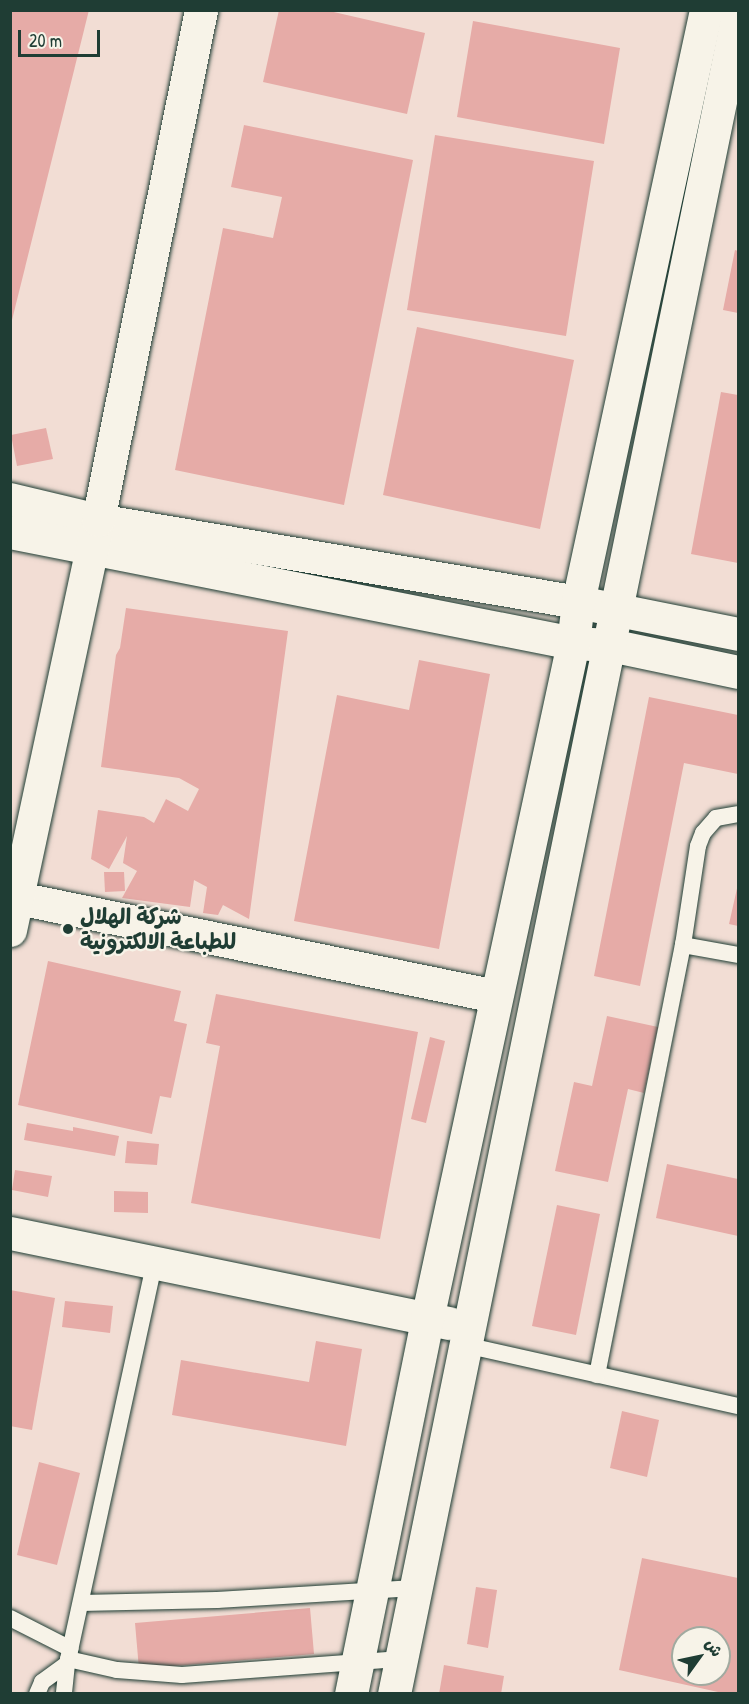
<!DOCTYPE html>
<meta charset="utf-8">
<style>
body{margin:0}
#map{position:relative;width:749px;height:1704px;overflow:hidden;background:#f7f3e8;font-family:"Patrick Hand","Playpen Sans Arabic",sans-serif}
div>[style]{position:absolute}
.built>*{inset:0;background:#f2ddd4}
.building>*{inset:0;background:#e6aba7}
.roads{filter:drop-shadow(0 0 2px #1f3d34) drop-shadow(0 0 2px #1f3d34)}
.lane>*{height:16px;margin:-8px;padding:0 8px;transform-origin:8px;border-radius:8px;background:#f7f3e8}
.street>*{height:33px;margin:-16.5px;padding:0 16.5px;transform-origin:16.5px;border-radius:16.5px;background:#f7f3e8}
.dots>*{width:16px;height:16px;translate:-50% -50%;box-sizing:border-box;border:3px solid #f7f3e8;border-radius:50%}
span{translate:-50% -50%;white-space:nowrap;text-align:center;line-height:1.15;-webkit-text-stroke:4.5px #f7f3e8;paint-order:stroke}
.poi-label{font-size:22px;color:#1f3d34;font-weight:700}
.left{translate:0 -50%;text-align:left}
.frame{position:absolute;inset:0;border:12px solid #1f3d34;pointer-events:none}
.north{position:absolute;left:671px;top:1626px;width:60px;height:60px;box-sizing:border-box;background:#f7f3e8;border:2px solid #a1aaa0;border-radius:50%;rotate:57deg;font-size:16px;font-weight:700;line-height:24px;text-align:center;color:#1f3d34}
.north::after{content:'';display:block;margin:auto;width:21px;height:27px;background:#1f3d34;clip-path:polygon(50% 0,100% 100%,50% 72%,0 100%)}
.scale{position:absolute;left:18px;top:30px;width:82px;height:27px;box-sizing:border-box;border:3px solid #1f3d34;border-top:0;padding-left:8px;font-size:18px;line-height:21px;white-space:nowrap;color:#1f3d34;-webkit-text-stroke:4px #f7f3e8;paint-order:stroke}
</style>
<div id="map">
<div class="built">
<i style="clip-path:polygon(evenodd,11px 11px,738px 11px,738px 1693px,11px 1694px,11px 11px,683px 1638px,719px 1638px,719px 1674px,683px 1674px,683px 1638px)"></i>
</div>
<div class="building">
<i style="clip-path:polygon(10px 10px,89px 10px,11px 324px,10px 324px)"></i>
<i style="clip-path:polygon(279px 10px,325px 10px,425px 33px,407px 114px,263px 82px)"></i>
<i style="clip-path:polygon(473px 21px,620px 48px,604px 144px,457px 117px)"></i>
<i style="clip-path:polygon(244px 125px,413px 160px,344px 505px,175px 470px,223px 228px,273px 238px,282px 197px,231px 187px)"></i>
<i style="clip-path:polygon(435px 135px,594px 161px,566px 336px,407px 310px)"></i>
<i style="clip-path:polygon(735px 250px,738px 251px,738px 313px,723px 310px)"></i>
<i style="clip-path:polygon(417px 327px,574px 360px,540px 529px,383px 495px)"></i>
<i style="clip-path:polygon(721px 392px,738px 395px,738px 563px,691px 554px)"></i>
<i style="clip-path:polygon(46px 428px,53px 459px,17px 466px,11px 435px)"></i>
<i style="clip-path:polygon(126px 608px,288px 631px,249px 919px,223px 905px,218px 915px,203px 913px,207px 887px,194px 880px,190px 907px,122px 898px,137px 871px,123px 863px,127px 836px,109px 869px,91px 859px,98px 810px,144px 817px,154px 823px,166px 799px,188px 811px,199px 789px,179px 778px,101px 767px,116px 655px,120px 648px)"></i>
<i style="clip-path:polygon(419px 660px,490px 674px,439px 949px,294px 921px,337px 695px,409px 710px)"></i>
<i style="clip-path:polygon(649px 697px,738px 715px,738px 774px,684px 763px,640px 986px,594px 976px)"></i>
<i style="clip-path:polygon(104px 872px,124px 872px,125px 891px,105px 892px)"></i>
<i style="clip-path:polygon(738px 884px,738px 926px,729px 924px)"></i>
<i style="clip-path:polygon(48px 961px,181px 991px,174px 1021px,187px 1024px,171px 1098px,160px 1096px,152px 1134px,18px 1105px)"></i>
<i style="clip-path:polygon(216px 994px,418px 1032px,380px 1239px,191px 1203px,220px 1046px,206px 1043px)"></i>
<i style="clip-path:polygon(607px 1016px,658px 1027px,644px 1093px,628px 1089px,608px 1182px,555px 1171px,574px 1082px,592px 1086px)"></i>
<i style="clip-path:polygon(430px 1037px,445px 1041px,426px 1123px,411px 1119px)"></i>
<i style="clip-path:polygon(27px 1123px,73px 1131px,73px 1127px,119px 1136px,115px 1156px,24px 1140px)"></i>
<i style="clip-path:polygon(127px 1141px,159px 1144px,157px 1165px,125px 1163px)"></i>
<i style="clip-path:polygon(667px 1164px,738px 1179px,738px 1236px,656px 1218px)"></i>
<i style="clip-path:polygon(15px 1170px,52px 1176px,48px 1197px,12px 1190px)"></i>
<i style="clip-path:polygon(114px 1191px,148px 1192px,148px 1213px,114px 1212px)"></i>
<i style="clip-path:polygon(557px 1205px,600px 1214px,576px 1335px,532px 1326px)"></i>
<i style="clip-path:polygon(10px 1290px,55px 1298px,32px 1430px,10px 1426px)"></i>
<i style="clip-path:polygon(65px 1301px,113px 1306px,110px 1333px,62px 1327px)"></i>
<i style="clip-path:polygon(316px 1341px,362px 1349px,346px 1446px,172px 1415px,181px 1360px,309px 1382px)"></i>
<i style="clip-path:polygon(622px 1411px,659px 1420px,647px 1477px,610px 1468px)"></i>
<i style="clip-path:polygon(39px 1462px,80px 1473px,57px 1565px,17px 1555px)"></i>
<i style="clip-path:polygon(evenodd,642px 1558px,738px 1578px,738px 1694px,727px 1694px,619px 1670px,642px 1558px,683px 1638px,719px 1638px,719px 1674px,683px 1674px,683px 1638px)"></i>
<i style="clip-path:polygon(476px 1587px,497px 1590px,488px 1648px,467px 1644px)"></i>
<i style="clip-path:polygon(310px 1608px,314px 1654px,139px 1669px,135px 1623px)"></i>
<i style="clip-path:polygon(444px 1665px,504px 1676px,501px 1694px,439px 1694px)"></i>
</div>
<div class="roads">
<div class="lane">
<i style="left:683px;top:945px;width:56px;rotate:10.3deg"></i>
<i style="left:465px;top:1345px;width:280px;rotate:12.6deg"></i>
<i style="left:597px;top:1375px;width:439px;rotate:-78.7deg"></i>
<i style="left:683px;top:945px;width:100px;rotate:-81.4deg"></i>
<i style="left:698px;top:846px;width:14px;rotate:-69deg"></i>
<i style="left:703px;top:833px;width:20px;rotate:-49deg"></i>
<i style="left:716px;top:818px;width:22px;rotate:-10deg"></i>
<i style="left:81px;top:1603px;width:136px;rotate:-1.3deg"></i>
<i style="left:217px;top:1600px;width:198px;rotate:-3.5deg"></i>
<i style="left:10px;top:1618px;width:68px;rotate:26.9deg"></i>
<i style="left:68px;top:1659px;width:50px;rotate:12.7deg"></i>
<i style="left:117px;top:1670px;width:65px;rotate:4.4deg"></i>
<i style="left:182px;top:1675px;width:220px;rotate:-4.2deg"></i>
<i style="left:67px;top:1664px;width:412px;rotate:-77.7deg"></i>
<i style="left:37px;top:1694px;width:13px;rotate:-67deg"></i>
<i style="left:42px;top:1682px;width:31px;rotate:-36deg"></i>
<i style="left:67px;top:1664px;width:30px;rotate:96deg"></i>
</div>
<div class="street">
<i style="left:10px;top:499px;width:90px;rotate:13.4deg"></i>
<i style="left:98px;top:520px;width:487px;rotate:9.7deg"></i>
<i style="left:578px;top:602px;width:163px;rotate:11.3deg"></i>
<i style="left:10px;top:532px;width:574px;rotate:11.15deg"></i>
<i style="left:573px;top:643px;width:37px;rotate:3deg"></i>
<i style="left:610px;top:645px;width:131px;rotate:11.9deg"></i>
<i style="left:18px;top:898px;width:488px;rotate:11.6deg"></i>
<i style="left:10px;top:930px;width:419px;rotate:-77.9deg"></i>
<i style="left:98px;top:520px;width:520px;rotate:-78.58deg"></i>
<i style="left:10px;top:1233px;width:448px;rotate:11.6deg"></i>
<i style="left:351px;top:1694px;width:383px;rotate:-78.5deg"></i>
<i style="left:427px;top:1319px;width:692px;rotate:-77.81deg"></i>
<i style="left:573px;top:643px;width:41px;rotate:-83deg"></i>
<i style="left:578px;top:602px;width:606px;rotate:-77.8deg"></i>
<i style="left:394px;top:1694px;width:1715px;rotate:-78.43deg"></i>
</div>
</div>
<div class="dots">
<i style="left:68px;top:929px;background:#1f3d34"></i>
</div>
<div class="poi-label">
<span class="left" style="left:80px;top:929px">شركة الهلال<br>للطباعة الالكترونية</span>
</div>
<div class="frame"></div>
<div class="north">ش</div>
<div class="scale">20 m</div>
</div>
